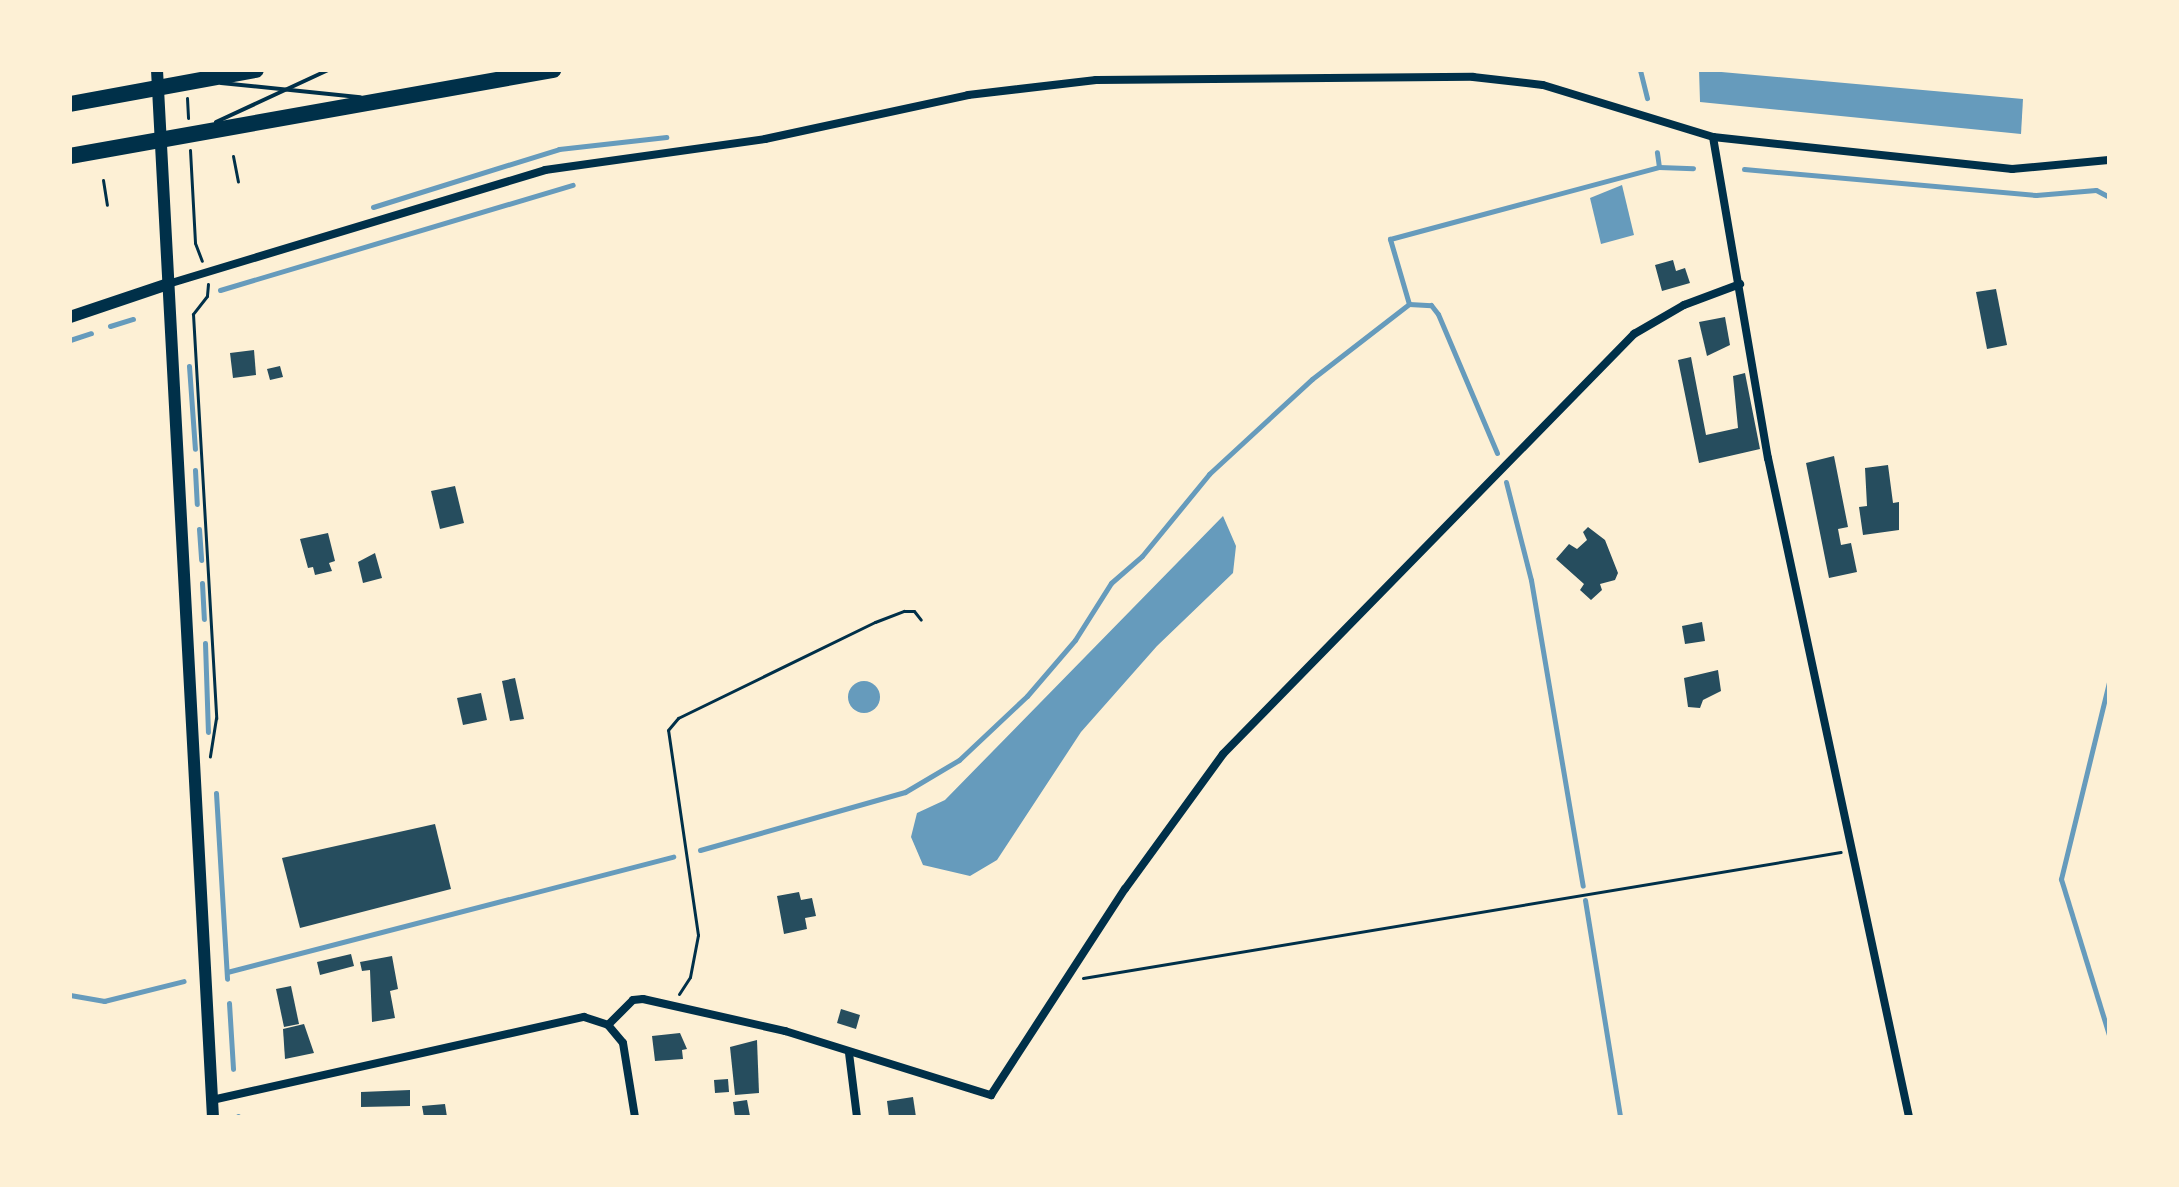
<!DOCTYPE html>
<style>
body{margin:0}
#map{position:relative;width:2179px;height:1187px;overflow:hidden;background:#fdf0d5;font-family:"Source Serif 4",serif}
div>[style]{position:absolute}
.water>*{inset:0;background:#669bbc}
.round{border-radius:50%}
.stream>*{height:5px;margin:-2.5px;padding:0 2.5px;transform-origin:2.5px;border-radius:2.5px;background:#669bbc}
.building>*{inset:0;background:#264d5e}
.path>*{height:3px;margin:-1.5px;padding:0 1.5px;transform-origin:1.5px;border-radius:1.5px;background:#003049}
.service>*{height:4px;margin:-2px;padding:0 2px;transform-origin:2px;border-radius:2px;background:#003049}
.minor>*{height:8px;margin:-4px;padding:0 4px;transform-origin:4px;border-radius:4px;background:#003049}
.secondary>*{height:12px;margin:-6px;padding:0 6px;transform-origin:6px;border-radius:6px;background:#003049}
.motorway>*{height:16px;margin:-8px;padding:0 8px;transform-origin:8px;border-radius:8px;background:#003049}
span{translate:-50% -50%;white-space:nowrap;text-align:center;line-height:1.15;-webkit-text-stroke:6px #fdf0d5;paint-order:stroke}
.frame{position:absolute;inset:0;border:72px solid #fdf0d5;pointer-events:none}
</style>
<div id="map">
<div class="water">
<i style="clip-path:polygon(1699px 70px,2023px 99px,2021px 134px,1700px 102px)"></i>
<i style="clip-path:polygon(1622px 185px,1634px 235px,1601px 244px,1590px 198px)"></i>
<i style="clip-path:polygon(1223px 516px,1236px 546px,1233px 573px,1157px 646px,1081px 732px,997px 860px,970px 876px,923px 865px,911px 837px,917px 813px,945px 800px)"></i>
<i class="round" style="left:848px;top:681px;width:32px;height:32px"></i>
</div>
<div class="stream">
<i style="left:1640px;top:70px;width:29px;rotate:76deg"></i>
<i style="left:1659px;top:167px;width:34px;rotate:2deg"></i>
<i style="left:1744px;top:169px;width:293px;rotate:5.1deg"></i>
<i style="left:2036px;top:195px;width:60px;rotate:-4.8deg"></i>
<i style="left:2096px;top:190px;width:15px;rotate:28deg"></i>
<i style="left:373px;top:207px;width:195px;rotate:-17.3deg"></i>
<i style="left:559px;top:149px;width:108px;rotate:-6.4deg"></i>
<i style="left:220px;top:290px;width:368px;rotate:-16.6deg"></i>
<i style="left:1409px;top:304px;width:68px;rotate:-106.3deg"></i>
<i style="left:1390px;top:239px;width:278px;rotate:-15deg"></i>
<i style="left:1659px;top:167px;width:15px;rotate:-98deg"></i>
<i style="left:110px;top:326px;width:24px;rotate:-17deg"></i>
<i style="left:70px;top:340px;width:22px;rotate:-18deg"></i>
<i style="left:189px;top:366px;width:83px;rotate:85.9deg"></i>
<i style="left:195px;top:470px;width:34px;rotate:87deg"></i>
<i style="left:1506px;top:482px;width:101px;rotate:75.7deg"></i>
<i style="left:1531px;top:580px;width:310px;rotate:80.4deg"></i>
<i style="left:199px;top:529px;width:31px;rotate:86deg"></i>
<i style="left:202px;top:583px;width:36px;rotate:87deg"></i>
<i style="left:205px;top:643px;width:89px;rotate:88.1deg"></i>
<i style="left:2109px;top:682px;width:203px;rotate:103.7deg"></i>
<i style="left:2061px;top:879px;width:163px;rotate:72.9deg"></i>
<i style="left:216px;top:793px;width:186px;rotate:86.6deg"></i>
<i style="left:700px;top:850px;width:213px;rotate:-15.8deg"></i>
<i style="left:905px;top:792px;width:63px;rotate:-30.7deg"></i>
<i style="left:959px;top:760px;width:93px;rotate:-43.3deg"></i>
<i style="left:1027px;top:696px;width:74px;rotate:-49.4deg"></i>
<i style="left:1075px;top:640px;width:67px;rotate:-57.7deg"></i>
<i style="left:1111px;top:583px;width:41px;rotate:-41.1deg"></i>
<i style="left:1142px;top:556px;width:106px;rotate:-50.7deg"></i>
<i style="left:1209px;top:474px;width:140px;rotate:-42.7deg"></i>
<i style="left:1312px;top:379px;width:123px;rotate:-37.7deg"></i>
<i style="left:1409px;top:304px;width:22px;rotate:3deg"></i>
<i style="left:1431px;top:305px;width:11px;rotate:52deg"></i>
<i style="left:1438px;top:314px;width:151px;rotate:67deg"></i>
<i style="left:1585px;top:900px;width:220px;rotate:80.8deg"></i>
<i style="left:227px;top:972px;width:461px;rotate:-14.5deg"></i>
<i style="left:70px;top:995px;width:35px;rotate:10deg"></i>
<i style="left:104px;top:1001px;width:82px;rotate:-14deg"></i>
<i style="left:229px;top:1003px;width:66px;rotate:86.5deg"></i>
<i style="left:238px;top:1116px;width:1px;rotate:90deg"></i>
</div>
<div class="building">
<i style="clip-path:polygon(1673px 260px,1676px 271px,1685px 268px,1690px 283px,1662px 291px,1655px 265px)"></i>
<i style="clip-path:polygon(1996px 289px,2007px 345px,1987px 349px,1976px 292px)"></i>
<i style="clip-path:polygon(1725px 317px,1730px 345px,1707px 356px,1699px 322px)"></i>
<i style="clip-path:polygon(254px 350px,256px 375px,233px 378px,230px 353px)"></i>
<i style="clip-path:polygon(1691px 357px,1706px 435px,1738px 428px,1733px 376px,1745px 373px,1760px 449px,1699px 463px,1678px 360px)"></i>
<i style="clip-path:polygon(280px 366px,283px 377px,270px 380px,267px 369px)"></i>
<i style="clip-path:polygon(1834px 456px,1848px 527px,1838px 529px,1841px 545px,1851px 543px,1857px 572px,1829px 578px,1806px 463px)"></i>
<i style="clip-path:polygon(1888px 465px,1893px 503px,1899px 502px,1899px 530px,1863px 535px,1859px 507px,1867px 506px,1865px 468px)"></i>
<i style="clip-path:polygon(455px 486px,464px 523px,440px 529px,431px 491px)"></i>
<i style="clip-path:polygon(1588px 527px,1605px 540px,1618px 573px,1615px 580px,1600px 584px,1602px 590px,1591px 600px,1580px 590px,1584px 584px,1556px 559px,1569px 544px,1577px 549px,1587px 540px,1583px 532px)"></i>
<i style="clip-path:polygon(328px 533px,335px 561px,329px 563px,332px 571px,315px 575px,313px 567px,308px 568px,300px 539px)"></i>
<i style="clip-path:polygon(375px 553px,382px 578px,363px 583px,358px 562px)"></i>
<i style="clip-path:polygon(1702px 622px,1705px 641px,1685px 644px,1682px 626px)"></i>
<i style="clip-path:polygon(1718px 670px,1721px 691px,1703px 700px,1700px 708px,1688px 707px,1684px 678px)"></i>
<i style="clip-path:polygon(515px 678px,524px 719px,510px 721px,502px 681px)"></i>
<i style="clip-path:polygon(481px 693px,487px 720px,463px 725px,457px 698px)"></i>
<i style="clip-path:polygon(435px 824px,451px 889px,300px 928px,282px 858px)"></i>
<i style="clip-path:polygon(799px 892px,801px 900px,812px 898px,816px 916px,805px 918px,807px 929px,784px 934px,777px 896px)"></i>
<i style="clip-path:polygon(351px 954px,354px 966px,320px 975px,317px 962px)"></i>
<i style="clip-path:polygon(392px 956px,398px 989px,390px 991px,395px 1018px,372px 1022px,370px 970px,362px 971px,360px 962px)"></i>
<i style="clip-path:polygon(291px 986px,299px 1024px,284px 1027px,276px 989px)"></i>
<i style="clip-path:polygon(841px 1009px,860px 1015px,856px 1029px,837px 1023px)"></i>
<i style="clip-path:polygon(304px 1024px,314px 1053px,285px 1059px,283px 1029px)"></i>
<i style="clip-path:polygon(680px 1033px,687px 1049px,682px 1050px,683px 1059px,655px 1061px,652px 1036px)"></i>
<i style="clip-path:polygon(757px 1040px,759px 1093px,735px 1095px,730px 1047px)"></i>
<i style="clip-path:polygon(728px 1079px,729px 1092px,715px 1093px,714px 1080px)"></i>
<i style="clip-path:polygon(410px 1090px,410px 1106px,361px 1107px,361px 1092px)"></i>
<i style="clip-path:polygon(913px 1097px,916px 1117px,889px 1117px,887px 1101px)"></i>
<i style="clip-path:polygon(747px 1100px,750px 1116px,735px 1117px,733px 1102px)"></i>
<i style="clip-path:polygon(445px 1104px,447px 1117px,424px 1117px,422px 1106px)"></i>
</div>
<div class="path">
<i style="left:187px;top:98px;width:20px;rotate:87deg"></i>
<i style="left:190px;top:150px;width:93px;rotate:86.9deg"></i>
<i style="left:195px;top:243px;width:19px;rotate:69deg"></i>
<i style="left:233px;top:156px;width:26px;rotate:79deg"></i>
<i style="left:103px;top:180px;width:25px;rotate:81deg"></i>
<i style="left:208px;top:284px;width:12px;rotate:95deg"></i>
<i style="left:207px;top:296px;width:23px;rotate:128deg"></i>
<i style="left:193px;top:314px;width:405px;rotate:86.7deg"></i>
<i style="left:216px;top:718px;width:39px;rotate:99deg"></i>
<i style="left:1083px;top:978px;width:768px;rotate:-9.44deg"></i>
<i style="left:679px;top:994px;width:20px;rotate:-57deg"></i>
<i style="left:690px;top:977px;width:43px;rotate:-79.2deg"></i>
<i style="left:698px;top:935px;width:207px;rotate:-98.3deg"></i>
<i style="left:668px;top:730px;width:16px;rotate:-50deg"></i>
<i style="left:678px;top:718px;width:219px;rotate:-26deg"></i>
<i style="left:875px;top:622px;width:31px;rotate:-21deg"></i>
<i style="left:904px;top:611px;width:10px"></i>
<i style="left:914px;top:611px;width:11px;rotate:52deg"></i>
</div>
<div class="service">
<i style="left:221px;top:83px;width:140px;rotate:5.8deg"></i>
<i style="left:216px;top:122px;width:123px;rotate:-24.9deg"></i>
</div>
<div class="minor">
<i style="left:1713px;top:137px;width:326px;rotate:80.3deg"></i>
<i style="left:1768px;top:458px;width:674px;rotate:77.92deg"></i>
<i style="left:168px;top:284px;width:394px;rotate:-16.8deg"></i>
<i style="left:545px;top:170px;width:222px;rotate:-8deg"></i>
<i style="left:765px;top:139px;width:208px;rotate:-12.2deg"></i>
<i style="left:968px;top:95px;width:129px;rotate:-6.7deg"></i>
<i style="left:1096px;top:80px;width:377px;rotate:-0.5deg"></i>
<i style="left:1473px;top:77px;width:70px;rotate:6.5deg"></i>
<i style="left:1543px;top:85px;width:178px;rotate:17deg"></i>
<i style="left:1713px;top:137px;width:301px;rotate:6.1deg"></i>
<i style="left:2012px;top:169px;width:97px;rotate:-5.3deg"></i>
<i style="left:608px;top:1025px;width:35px;rotate:-45deg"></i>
<i style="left:633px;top:1000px;width:10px;rotate:-6deg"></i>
<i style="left:643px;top:999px;width:146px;rotate:12.7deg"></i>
<i style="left:785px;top:1031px;width:216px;rotate:17.3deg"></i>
<i style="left:991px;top:1095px;width:246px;rotate:-57deg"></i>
<i style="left:1125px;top:889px;width:167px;rotate:-54deg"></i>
<i style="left:1223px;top:754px;width:588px;rotate:-45.62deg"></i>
<i style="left:1634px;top:334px;width:58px;rotate:-30.1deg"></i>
<i style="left:1684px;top:305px;width:60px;rotate:-20.6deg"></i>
<i style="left:849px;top:1053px;width:64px;rotate:82.9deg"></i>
<i style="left:212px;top:1100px;width:381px;rotate:-12.6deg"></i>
<i style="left:584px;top:1017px;width:25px;rotate:18deg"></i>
<i style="left:608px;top:1025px;width:23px;rotate:50deg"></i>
<i style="left:623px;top:1043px;width:75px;rotate:80.8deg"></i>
</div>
<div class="secondary">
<i style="left:157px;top:70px;width:1048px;rotate:86.94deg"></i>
<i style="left:70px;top:317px;width:103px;rotate:-18.6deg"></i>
</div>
<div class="motorway">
<i style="left:70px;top:104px;width:189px;rotate:-10.4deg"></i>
<i style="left:70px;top:156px;width:491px;rotate:-10.1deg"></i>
</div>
<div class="frame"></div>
</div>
